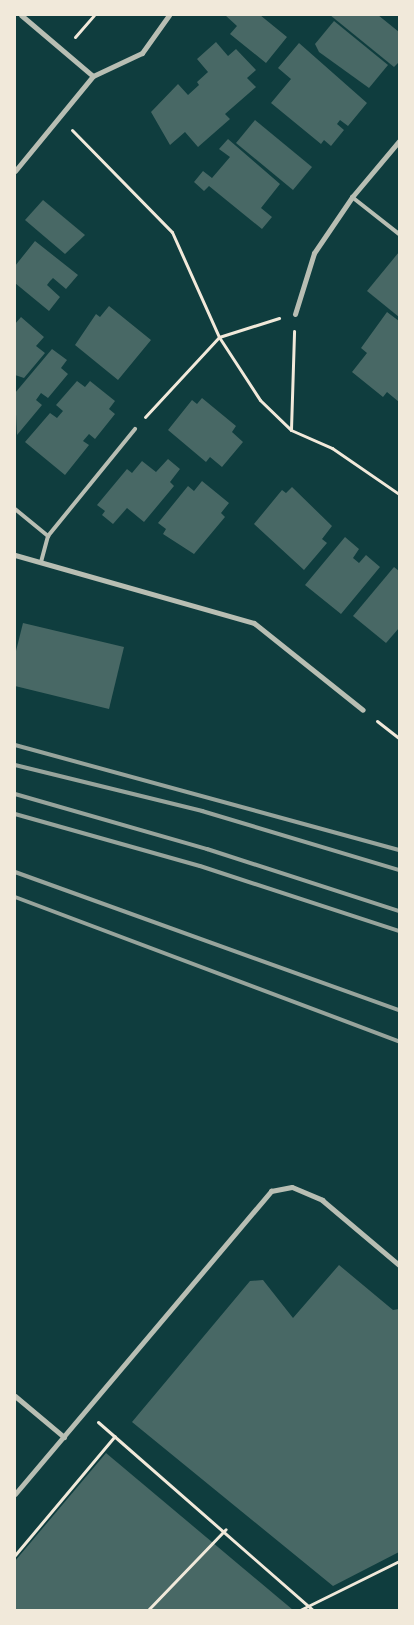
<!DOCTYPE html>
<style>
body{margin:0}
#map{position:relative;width:414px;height:1625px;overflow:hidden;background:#0f3d3e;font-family:Signika,sans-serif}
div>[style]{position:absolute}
.building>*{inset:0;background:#486865}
.path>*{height:3px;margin:-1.5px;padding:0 1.5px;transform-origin:1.5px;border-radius:1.5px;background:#f1e9da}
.service>*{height:4px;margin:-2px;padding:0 2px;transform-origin:2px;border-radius:2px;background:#b8beb3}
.minor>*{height:5px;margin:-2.5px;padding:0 2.5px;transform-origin:2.5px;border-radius:2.5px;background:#b8beb3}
.rail>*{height:4px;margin:-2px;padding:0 2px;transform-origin:2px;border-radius:2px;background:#97a49c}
span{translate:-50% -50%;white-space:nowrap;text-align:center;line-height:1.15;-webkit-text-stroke:4px #f1e9da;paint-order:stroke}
.frame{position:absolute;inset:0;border:16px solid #f1e9da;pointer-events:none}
</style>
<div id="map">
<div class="building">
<i style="clip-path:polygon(225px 15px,260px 15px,287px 37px,266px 63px,230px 34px,237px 26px)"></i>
<i style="clip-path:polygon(330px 15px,378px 15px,399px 32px,399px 62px,394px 67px)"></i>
<i style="clip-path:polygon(334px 21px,388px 65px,369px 88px,319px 52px,315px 44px)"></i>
<i style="clip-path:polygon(216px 42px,228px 56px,236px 49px,256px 70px,247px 78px,256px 87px,225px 114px,230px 119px,198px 147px,185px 132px,170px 145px,151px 112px,178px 84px,188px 95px,199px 85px,197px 82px,208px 72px,197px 59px)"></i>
<i style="clip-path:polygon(299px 43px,367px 103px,348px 126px,340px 120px,337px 124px,344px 130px,331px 146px,324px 140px,321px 144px,271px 103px,291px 79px,278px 68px)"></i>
<i style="clip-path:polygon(255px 120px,312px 167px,293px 190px,236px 143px)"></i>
<i style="clip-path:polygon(228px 139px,280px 184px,261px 208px,272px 217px,262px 229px,209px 186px,204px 191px,194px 182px,203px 171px,212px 178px,230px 157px,219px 149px)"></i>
<i style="clip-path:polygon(43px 200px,85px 235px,65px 254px,25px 220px)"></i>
<i style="clip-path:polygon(35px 241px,78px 275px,66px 289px,53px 278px,50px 281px,47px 285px,60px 297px,49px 311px,15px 283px,15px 266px)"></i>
<i style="clip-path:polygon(399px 252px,399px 317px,367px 291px)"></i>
<i style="clip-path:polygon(109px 306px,151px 340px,118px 380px,75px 345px,96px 314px,100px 317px)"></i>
<i style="clip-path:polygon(387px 312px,399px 321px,399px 402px,387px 392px,383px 397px,352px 372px,367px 353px,361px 348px)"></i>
<i style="clip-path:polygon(21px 317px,44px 337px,36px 346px,45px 353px,24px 378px,15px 375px,15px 324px)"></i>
<i style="clip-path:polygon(52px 349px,67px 360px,61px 368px,68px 374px,48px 398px,41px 393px,36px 400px,42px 405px,17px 435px,15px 393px)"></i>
<i style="clip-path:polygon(77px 381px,85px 387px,90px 381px,115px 401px,109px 409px,115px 414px,95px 439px,89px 434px,83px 441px,89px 445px,65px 475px,25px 442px,50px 413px,57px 418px,63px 411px,56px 405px)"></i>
<i style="clip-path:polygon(202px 398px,236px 426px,232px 432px,243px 442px,222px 467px,210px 457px,206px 462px,168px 430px,192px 400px,197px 404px)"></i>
<i style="clip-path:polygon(168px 459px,180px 469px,170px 482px,174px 486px,144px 522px,127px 508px,113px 524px,102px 515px,105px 511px,97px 505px,127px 469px,132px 473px,142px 461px,156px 472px)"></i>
<i style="clip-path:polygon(202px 481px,229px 503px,221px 513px,225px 517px,194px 554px,163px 534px,166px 529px,158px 523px,188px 486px,194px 491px)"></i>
<i style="clip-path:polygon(292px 487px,332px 526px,322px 539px,327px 543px,304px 570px,254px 524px,282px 490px,286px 493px)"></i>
<i style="clip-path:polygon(345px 537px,359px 549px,353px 558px,359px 563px,366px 555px,380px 567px,341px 614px,305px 585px)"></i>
<i style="clip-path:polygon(394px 567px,399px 571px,399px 628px,386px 643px,353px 616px)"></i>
<i style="clip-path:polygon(23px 623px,124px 647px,109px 709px,15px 686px,15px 655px)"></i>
<i style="clip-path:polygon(339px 1265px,393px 1310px,399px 1309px,399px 1552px,333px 1586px,132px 1422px,250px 1281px,263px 1280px,293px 1318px)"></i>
<i style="clip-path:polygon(106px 1453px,293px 1610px,15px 1610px,15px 1561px)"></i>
</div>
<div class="path">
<i style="left:75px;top:37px;width:29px;rotate:-49deg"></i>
<i style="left:72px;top:130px;width:143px;rotate:45.6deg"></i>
<i style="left:172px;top:232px;width:115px;rotate:65.9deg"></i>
<i style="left:219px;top:337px;width:75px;rotate:56.9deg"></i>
<i style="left:260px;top:400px;width:43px;rotate:44.1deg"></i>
<i style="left:291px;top:430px;width:45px;rotate:23.7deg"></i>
<i style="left:332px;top:448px;width:81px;rotate:34.5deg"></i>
<i style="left:145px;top:417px;width:109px;rotate:-47.2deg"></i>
<i style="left:219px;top:337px;width:63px;rotate:-17.6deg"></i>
<i style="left:291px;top:429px;width:98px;rotate:-88.2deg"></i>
<i style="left:377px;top:721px;width:28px;rotate:38deg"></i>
<i style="left:98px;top:1422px;width:286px;rotate:41.2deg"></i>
<i style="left:15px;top:1555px;width:155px;rotate:-50deg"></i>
<i style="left:148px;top:1610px;width:112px;rotate:-46.1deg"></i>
<i style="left:300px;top:1610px;width:110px;rotate:-26.3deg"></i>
</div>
<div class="service">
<i style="left:352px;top:197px;width:60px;rotate:38.2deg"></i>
<i style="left:15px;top:509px;width:43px;rotate:39.3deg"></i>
<i style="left:48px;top:536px;width:27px;rotate:105deg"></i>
<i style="left:48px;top:536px;width:138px;rotate:-50.9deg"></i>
</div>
<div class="minor">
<i style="left:21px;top:15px;width:94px;rotate:40.3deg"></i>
<i style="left:15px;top:171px;width:123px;rotate:-50.6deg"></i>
<i style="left:93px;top:76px;width:54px;rotate:-25.1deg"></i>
<i style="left:142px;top:53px;width:47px;rotate:-54.6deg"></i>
<i style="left:295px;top:314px;width:64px;rotate:-72.7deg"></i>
<i style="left:314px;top:253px;width:68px;rotate:-55.8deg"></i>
<i style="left:352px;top:197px;width:73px;rotate:-50deg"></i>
<i style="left:15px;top:555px;width:248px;rotate:15.9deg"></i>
<i style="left:254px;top:623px;width:139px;rotate:38.6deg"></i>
<i style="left:15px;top:1396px;width:64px;rotate:39.9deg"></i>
<i style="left:15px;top:1494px;width:397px;rotate:-49.8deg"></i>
<i style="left:271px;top:1191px;width:21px;rotate:-11deg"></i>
<i style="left:292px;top:1187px;width:33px;rotate:23deg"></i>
<i style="left:322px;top:1200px;width:101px;rotate:40.2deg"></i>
</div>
<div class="rail">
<i style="left:15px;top:745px;width:398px;rotate:15.3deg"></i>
<i style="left:15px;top:765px;width:193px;rotate:13.8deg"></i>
<i style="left:202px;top:811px;width:206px;rotate:16.7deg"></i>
<i style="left:15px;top:794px;width:200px;rotate:16deg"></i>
<i style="left:207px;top:849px;width:202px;rotate:17.9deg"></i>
<i style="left:15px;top:814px;width:192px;rotate:15.7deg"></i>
<i style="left:200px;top:866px;width:209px;rotate:18.1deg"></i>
<i style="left:15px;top:872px;width:408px;rotate:19.8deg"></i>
<i style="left:15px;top:897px;width:410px;rotate:20.6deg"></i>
</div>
<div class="frame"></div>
</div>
